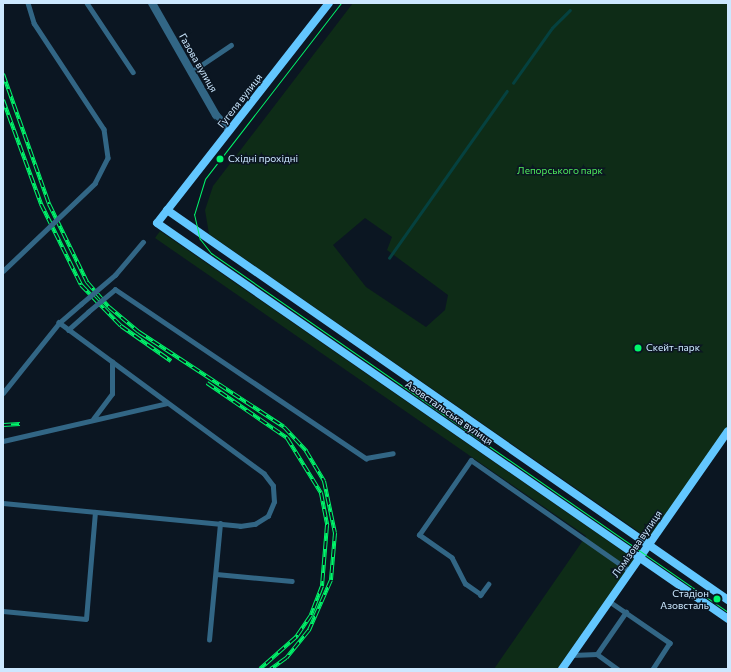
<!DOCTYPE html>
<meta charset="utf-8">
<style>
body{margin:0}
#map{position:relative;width:731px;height:672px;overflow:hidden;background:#0b1622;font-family:Commissioner,sans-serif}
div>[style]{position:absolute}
.green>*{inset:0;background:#0e2c17}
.stream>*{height:2.5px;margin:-1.25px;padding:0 1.25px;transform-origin:1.25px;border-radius:1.25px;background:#05413f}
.lane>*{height:4.5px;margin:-2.25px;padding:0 2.25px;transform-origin:2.25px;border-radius:2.25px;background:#326685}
.street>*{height:8px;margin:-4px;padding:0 4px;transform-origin:4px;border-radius:4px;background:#326685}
.secondary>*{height:8px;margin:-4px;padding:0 4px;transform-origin:4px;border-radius:4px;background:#63c7ff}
.tram>*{height:1px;margin:-0.5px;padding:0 0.5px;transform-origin:0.5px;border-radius:0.5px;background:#00f76b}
.rail>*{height:4px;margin-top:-2px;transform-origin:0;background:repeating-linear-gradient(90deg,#0b1622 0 8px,#00f76b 0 16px);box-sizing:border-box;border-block:1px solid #00f76b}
.lane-bridge>*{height:4.5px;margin:-2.25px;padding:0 2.25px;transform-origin:2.25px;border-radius:2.25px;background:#326685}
.dots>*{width:11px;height:11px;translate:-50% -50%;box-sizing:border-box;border:2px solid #0b1622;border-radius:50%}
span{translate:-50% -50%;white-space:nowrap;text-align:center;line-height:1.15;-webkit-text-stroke:3px #0b1622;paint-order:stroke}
.street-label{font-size:10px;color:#cce8ff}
.poi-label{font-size:10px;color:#cce8ff}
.left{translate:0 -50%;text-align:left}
.right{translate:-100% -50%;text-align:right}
.park-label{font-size:10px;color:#4ee95b}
.frame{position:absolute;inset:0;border:4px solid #cce8ff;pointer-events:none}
</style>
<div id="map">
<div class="green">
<i style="clip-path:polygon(evenodd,353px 3px,728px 3px,728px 426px,649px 539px,209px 234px,205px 210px,213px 186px,353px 3px,365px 218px,392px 237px,387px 250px,448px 295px,445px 310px,426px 327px,366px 287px,333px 245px,365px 218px)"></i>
<i style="clip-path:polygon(160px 231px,634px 559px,557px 669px,494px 669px,586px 536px,155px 238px)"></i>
</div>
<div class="stream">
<i style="left:513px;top:83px;width:67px;rotate:-54.7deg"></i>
<i style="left:552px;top:28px;width:25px;rotate:-45deg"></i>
<i style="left:389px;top:258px;width:204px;rotate:-54.8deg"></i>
</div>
<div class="lane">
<i style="left:28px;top:3px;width:21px;rotate:73deg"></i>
<i style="left:34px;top:23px;width:127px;rotate:56.6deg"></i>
<i style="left:104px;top:129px;width:29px;rotate:82deg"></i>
<i style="left:108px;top:158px;width:28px;rotate:117deg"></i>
<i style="left:87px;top:3px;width:83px;rotate:56.3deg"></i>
<i style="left:191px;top:72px;width:48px;rotate:-34deg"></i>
<i style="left:115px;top:275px;width:43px;rotate:-49.7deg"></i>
<i style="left:115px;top:289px;width:303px;rotate:34deg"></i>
<i style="left:366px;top:458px;width:27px;rotate:-10deg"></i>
<i style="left:68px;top:330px;width:27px;rotate:-42deg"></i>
<i style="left:3px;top:393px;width:90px;rotate:-51.3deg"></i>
<i style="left:59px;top:323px;width:29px;rotate:-41deg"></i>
<i style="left:93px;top:419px;width:31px;rotate:-53deg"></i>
<i style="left:112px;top:394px;width:32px;rotate:-90deg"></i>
<i style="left:3px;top:441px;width:168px;rotate:-13deg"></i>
<i style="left:3px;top:503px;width:238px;rotate:5.5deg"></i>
<i style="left:240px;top:526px;width:15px;rotate:-8deg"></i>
<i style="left:255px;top:524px;width:15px;rotate:-32deg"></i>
<i style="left:268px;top:516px;width:15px;rotate:-67deg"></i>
<i style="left:274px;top:502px;width:16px;rotate:-94deg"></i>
<i style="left:273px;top:486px;width:15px;rotate:-127deg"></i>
<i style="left:264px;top:474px;width:255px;rotate:-143.6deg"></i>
<i style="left:216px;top:574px;width:76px;rotate:5.3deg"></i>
<i style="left:489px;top:584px;width:14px;rotate:126deg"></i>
<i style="left:481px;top:595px;width:19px;rotate:-145deg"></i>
<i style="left:465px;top:584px;width:29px;rotate:-117deg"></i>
<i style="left:452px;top:558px;width:40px;rotate:-145.1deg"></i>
<i style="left:419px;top:535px;width:91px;rotate:-55.3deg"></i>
<i style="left:471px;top:460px;width:194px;rotate:34.9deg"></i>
<i style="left:609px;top:601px;width:74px;rotate:34.5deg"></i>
<i style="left:670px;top:643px;width:31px;rotate:123deg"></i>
<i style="left:3px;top:611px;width:83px;rotate:5.5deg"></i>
<i style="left:86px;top:619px;width:107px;rotate:-85.2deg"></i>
<i style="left:209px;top:640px;width:117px;rotate:-84.6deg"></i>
<i style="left:597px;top:654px;width:51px;rotate:-55.4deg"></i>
<i style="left:572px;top:655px;width:25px;rotate:-2deg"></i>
<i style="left:597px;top:654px;width:26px;rotate:36deg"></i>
</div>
<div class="street">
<i style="left:152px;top:3px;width:129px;rotate:60.3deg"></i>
<i style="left:216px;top:115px;width:20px;rotate:49deg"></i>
</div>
<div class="secondary">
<i style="left:329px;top:3px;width:279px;rotate:128deg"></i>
<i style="left:157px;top:223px;width:695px;rotate:34.74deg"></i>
<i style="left:167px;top:210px;width:683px;rotate:34.81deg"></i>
<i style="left:562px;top:669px;width:290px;rotate:-55.1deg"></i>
</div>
<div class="tram">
<i style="left:341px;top:3px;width:222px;rotate:127.7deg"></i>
<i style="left:205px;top:179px;width:37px;rotate:107deg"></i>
<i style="left:194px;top:214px;width:26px;rotate:77deg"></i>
<i style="left:200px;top:239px;width:18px;rotate:52deg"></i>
<i style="left:211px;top:253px;width:629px;rotate:34.78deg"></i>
</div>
<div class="rail">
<i style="left:3px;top:74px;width:138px;rotate:70.5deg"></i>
<i style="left:49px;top:204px;width:87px;rotate:64deg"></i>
<i style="left:87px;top:282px;width:33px;rotate:49deg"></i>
<i style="left:109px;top:307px;width:39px;rotate:40deg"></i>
<i style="left:139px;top:332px;width:173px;rotate:33.2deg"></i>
<i style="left:284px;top:427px;width:33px;rotate:47deg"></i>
<i style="left:306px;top:451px;width:35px;rotate:59deg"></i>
<i style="left:324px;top:481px;width:53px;rotate:78.1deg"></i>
<i style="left:335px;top:533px;width:47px;rotate:94.9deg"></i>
<i style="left:331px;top:580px;width:55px;rotate:113.7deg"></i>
<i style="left:309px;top:630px;width:36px;rotate:129deg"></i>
<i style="left:286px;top:658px;width:19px;rotate:144deg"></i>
<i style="left:3px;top:100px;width:111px;rotate:69.9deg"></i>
<i style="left:41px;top:204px;width:90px;rotate:63.7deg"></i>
<i style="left:81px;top:285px;width:57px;rotate:45.7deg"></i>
<i style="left:121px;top:326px;width:61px;rotate:35deg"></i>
<i style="left:207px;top:383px;width:97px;rotate:34.5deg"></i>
<i style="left:287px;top:438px;width:65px;rotate:58.3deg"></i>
<i style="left:321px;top:493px;width:33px;rotate:79deg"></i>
<i style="left:327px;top:525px;width:61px;rotate:94.7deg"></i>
<i style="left:322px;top:586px;width:31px;rotate:111deg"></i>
<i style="left:311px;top:615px;width:27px;rotate:124deg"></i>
<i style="left:296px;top:637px;width:48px;rotate:138.4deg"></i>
<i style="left:3px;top:425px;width:17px;rotate:-3deg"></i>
</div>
<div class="lane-bridge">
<i style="left:3px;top:271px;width:127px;rotate:-43.7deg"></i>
<i style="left:81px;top:304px;width:45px;rotate:-40.5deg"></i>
<i style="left:88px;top:312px;width:35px;rotate:-40deg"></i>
</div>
<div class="dots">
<i style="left:220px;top:159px;background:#00f76b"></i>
<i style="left:638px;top:348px;background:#00f76b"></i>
<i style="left:717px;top:599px;background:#00f76b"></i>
</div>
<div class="street-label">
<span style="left:198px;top:63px;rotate:60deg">Газова вулиця</span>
<span style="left:240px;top:101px;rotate:-52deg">Гугеля вулиця</span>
<span style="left:449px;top:413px;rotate:35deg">Азовстальська вулиця</span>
<span style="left:637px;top:544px;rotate:-55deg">Ломізова вулиця</span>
</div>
<div class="poi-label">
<span class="left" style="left:228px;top:159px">Східні прохідні</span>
<span class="left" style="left:646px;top:348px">Скейт-парк</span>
<span class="right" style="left:709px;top:599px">Стадіон<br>Азовсталь</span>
</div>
<div class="park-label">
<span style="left:560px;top:171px">Лепорського парк</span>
</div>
<div class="frame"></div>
</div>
